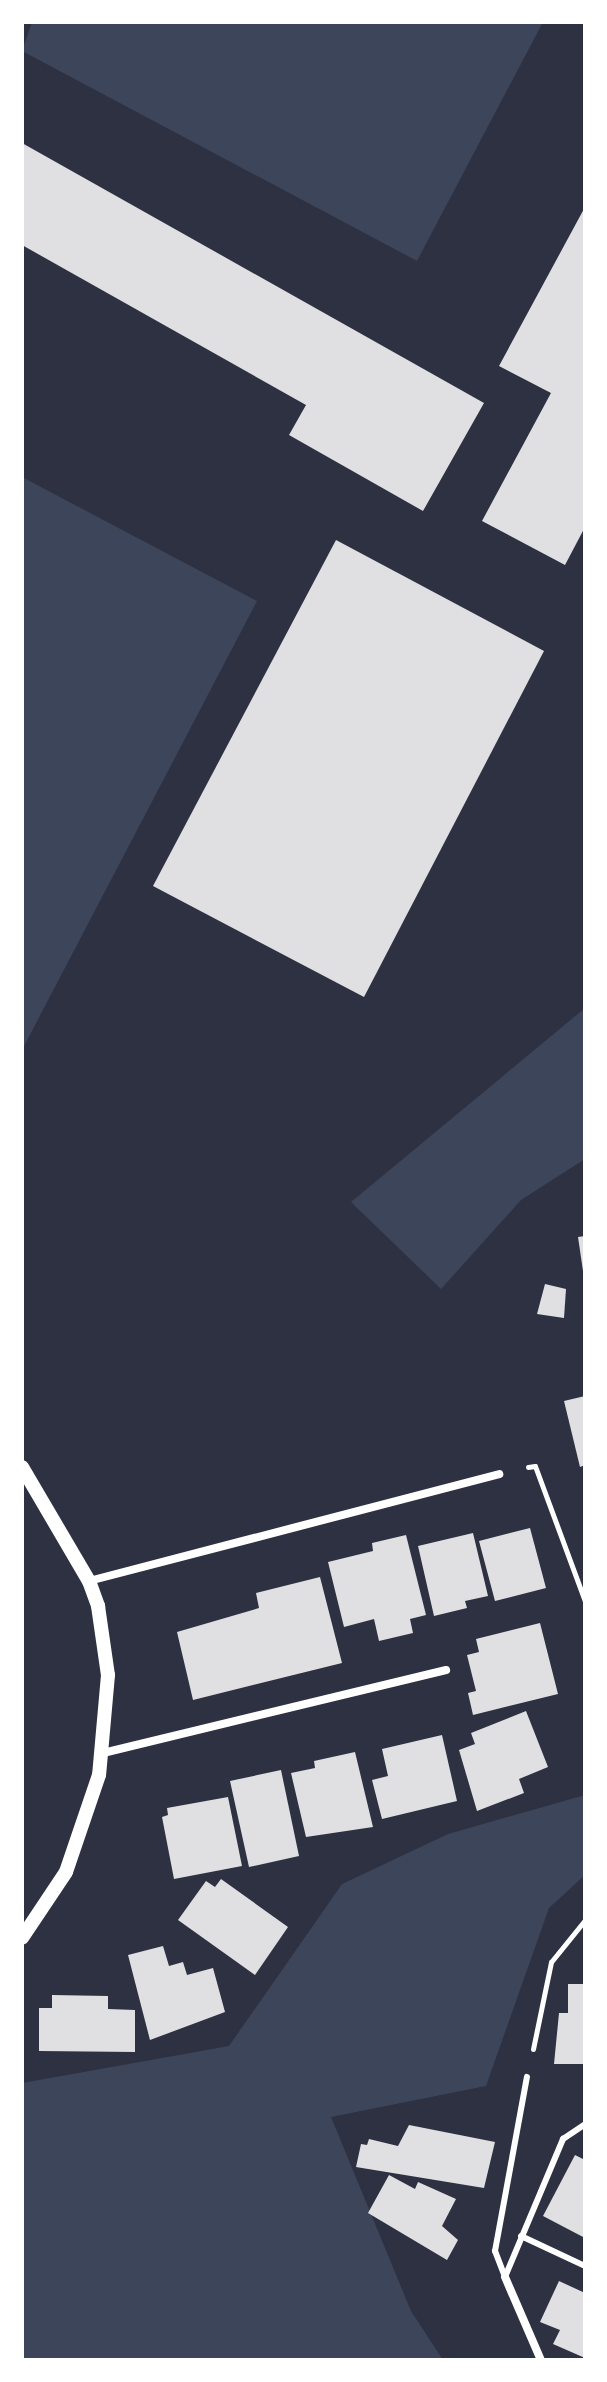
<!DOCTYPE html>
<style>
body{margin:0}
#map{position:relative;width:607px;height:2382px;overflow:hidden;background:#2d3142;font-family:Manrope,sans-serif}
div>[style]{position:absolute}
.green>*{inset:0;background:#3c4559}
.building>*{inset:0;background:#e0e0e3}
.path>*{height:5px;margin:-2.5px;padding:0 2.5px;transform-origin:2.5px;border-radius:2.5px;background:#fff}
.service>*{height:6px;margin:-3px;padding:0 3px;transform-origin:3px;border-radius:3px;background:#fff}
.minor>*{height:8px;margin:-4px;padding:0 4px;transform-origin:4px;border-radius:4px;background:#fff}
.tertiary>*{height:14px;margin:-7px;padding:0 7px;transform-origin:7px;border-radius:7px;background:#fff}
span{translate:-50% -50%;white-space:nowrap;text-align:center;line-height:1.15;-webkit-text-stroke:8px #fff;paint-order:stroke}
.frame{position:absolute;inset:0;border:24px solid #fff;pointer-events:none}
</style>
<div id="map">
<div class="green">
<i style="clip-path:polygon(32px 22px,543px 22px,417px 261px,22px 51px)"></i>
<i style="clip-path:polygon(22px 477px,257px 601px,22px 1050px)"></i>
<i style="clip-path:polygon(585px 1008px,585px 1159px,521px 1200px,441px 1289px,351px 1202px)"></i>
<i style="clip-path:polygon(585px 1795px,585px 1875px,549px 1908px,486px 2086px,331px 2117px,411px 2311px,443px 2360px,22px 2360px,22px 2083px,229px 2046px,342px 1884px,448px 1834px)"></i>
</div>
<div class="building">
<i style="clip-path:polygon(22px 143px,484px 403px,423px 511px,289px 435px,306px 405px,22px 245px)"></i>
<i style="clip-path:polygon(585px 207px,585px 527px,565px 565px,482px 521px,551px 393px,499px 366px)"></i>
<i style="clip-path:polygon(336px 540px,544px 651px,364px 997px,153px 886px)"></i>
<i style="clip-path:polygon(585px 1236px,585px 1271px,583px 1271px,578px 1237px)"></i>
<i style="clip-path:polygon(545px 1284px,566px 1289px,564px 1318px,537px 1314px)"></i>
<i style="clip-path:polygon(585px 1396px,585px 1465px,580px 1467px,564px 1401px)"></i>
<i style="clip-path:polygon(530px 1528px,546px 1588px,495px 1601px,479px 1541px)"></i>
<i style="clip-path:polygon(473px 1533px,488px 1596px,465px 1601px,467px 1608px,434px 1616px,418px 1546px)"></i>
<i style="clip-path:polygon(406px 1535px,426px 1615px,410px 1619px,413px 1633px,379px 1641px,374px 1619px,344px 1627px,328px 1562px,373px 1551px,372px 1543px)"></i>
<i style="clip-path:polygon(320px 1577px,342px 1663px,193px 1700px,177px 1632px,259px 1608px,256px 1593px)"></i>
<i style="clip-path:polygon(540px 1623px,558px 1694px,473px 1715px,468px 1693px,476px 1691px,467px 1655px,479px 1652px,476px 1639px)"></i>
<i style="clip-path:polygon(526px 1711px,548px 1767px,519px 1779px,524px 1793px,477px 1811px,459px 1750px,475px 1744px,471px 1733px)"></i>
<i style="clip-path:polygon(442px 1735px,457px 1801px,382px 1819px,372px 1780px,388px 1776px,382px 1749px)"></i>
<i style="clip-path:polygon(355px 1752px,373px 1827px,306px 1837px,291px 1773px,315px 1768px,314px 1761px)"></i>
<i style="clip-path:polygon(281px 1770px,299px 1856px,249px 1867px,230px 1781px)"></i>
<i style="clip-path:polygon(228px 1797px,242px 1866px,174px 1879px,162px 1817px,168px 1815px,167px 1808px)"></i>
<i style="clip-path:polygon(221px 1879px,288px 1927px,255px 1975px,178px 1920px,206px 1881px,215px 1887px)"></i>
<i style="clip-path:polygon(163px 1946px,169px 1966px,183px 1962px,187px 1975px,213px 1968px,225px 2012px,150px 2040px,128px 1955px)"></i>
<i style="clip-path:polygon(568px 1984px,585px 1984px,585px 2064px,554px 2064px,559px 2013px,568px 2013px)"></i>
<i style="clip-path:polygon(52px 1995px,108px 1996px,108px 2009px,135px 2010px,135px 2052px,39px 2051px,39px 2008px,52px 2008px)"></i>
<i style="clip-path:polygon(409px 2125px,495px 2142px,484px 2188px,356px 2167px,361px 2144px,367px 2145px,369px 2139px,398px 2146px)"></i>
<i style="clip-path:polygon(575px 2155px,585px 2160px,585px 2238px,543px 2216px)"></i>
<i style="clip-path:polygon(389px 2175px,415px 2189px,418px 2182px,456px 2199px,442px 2226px,458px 2240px,447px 2260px,368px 2213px)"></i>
<i style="clip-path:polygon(559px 2281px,585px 2293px,585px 2358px,553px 2344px,560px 2330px,540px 2322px)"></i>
</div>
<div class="path">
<i style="left:528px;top:1467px;width:7px;rotate:-8deg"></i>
<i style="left:535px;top:1466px;width:144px;rotate:69.7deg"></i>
<i style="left:533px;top:2049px;width:89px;rotate:-78.3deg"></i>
<i style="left:551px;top:1962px;width:54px;rotate:-51deg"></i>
</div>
<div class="service">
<i style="left:521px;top:2236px;width:71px;rotate:25.1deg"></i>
<i style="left:505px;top:2277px;width:28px;rotate:-111deg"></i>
<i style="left:495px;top:2251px;width:177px;rotate:-79.6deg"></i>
<i style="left:505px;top:2277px;width:150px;rotate:-67.2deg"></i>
<i style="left:563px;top:2139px;width:27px;rotate:-34deg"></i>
</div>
<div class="minor">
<i style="left:89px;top:1581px;width:424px;rotate:-14.6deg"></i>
<i style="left:103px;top:1753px;width:353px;rotate:-13.6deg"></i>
<i style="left:505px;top:2277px;width:90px;rotate:66.6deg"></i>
</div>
<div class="tertiary">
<i style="left:22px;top:1467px;width:132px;rotate:59.6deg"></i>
<i style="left:89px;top:1581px;width:27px;rotate:70deg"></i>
<i style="left:98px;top:1606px;width:70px;rotate:81.8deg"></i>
<i style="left:108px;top:1675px;width:100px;rotate:95.1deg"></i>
<i style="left:99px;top:1775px;width:102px;rotate:108.8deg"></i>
<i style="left:66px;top:1872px;width:79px;rotate:123.7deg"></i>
</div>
<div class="frame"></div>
</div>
